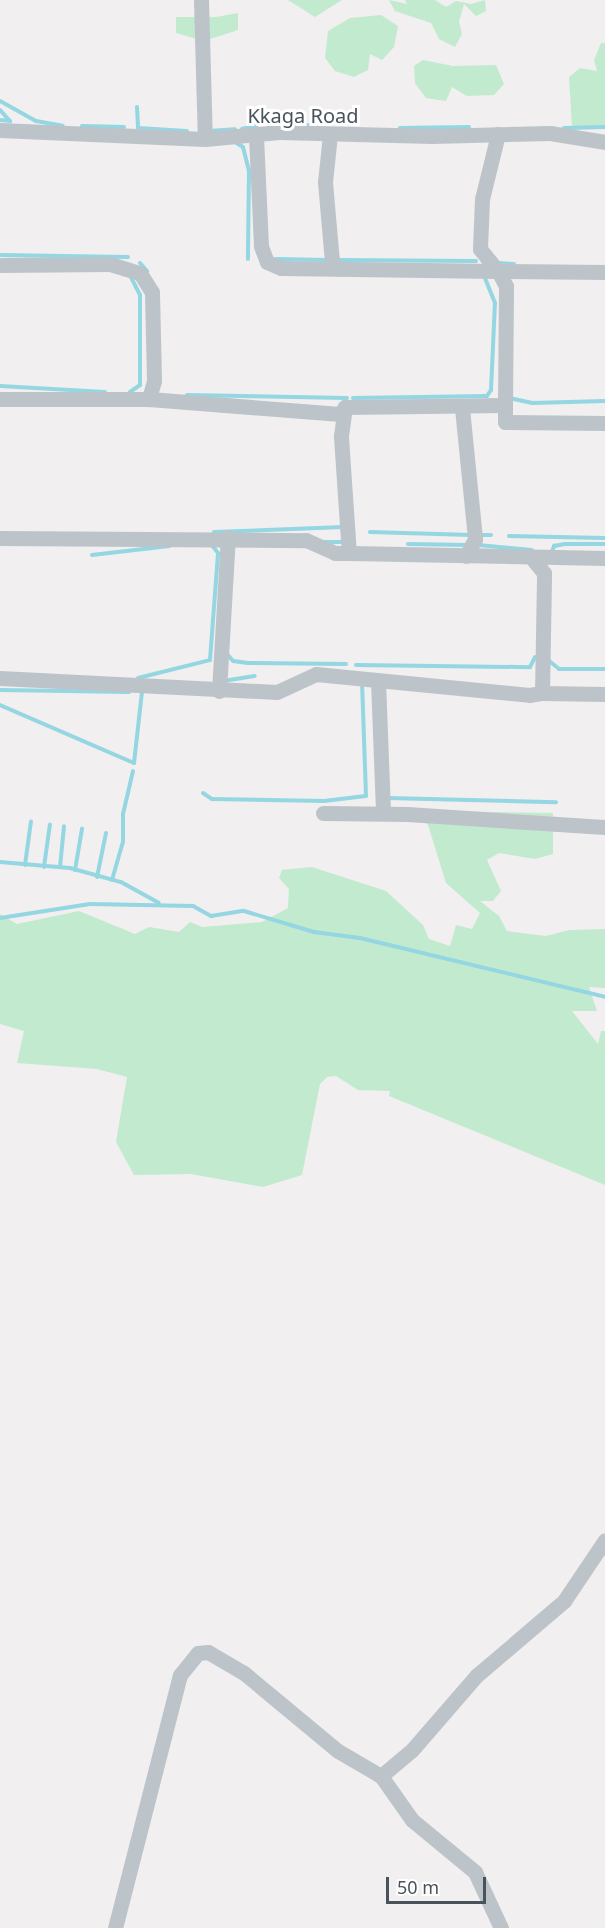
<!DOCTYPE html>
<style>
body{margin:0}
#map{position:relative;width:605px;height:1928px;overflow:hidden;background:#f1efef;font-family:"Noto Sans",sans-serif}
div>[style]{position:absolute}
.green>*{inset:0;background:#c2eacf}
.stream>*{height:4px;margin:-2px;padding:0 2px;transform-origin:2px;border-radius:2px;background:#94d6e1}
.minor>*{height:15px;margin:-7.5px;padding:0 7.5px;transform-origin:7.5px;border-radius:7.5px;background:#bcc4ca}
span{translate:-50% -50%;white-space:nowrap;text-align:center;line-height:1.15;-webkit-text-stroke:6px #fff;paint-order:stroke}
.street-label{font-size:20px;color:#49535a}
.scale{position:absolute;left:386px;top:1877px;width:100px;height:27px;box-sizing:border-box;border:3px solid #49535a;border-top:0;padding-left:8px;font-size:18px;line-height:21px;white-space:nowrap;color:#49535a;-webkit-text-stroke:4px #fff;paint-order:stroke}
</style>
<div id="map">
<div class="green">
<i style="clip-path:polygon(288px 0,342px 0,315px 17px)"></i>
<i style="clip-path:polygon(389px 0,407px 4px,405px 0,435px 0,446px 7px,456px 1px,471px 4px,485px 0,486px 11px,476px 16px,464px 4px,459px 22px,462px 34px,455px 47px,439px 39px,431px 23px,395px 11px)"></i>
<i style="clip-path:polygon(238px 13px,238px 30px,204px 41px,176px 33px,176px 17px,216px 17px)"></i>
<i style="clip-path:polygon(381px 15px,398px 26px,394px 47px,382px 60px,370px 54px,368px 70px,354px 77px,335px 71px,325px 58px,328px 31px,350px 18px)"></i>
<i style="clip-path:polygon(601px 43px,605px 43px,605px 126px,572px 127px,569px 77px,580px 68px,597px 71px,594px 60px)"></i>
<i style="clip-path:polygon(423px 60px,453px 66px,496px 65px,504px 84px,494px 95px,467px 96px,452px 87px,446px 101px,426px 98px,415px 83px,414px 66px)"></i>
<i style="clip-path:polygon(416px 811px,553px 813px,553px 854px,535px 859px,499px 853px,487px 860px,501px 891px,493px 901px,480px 901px,499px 916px,507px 931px,546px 936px,569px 930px,605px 929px,605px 988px,589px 987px,597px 1011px,572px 1011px,598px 1044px,601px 1031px,605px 1031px,605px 1185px,389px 1096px,390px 1091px,358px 1090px,336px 1076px,327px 1077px,320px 1084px,302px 1175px,263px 1187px,191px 1174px,134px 1175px,116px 1142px,127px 1077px,97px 1069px,17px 1063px,24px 1031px,0 1024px,0 914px,17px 924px,79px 911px,135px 934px,149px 927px,179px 932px,190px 922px,202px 927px,262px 922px,288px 908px,289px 889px,279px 878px,282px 870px,312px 867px,386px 891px,423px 925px,429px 939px,450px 946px,456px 925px,472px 929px,480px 913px,446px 883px,428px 825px)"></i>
</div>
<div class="stream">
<i style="left:0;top:101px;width:41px;rotate:29.1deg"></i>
<i style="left:36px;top:121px;width:27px;rotate:10deg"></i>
<i style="left:137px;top:107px;width:21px;rotate:87deg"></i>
<i style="left:138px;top:128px;width:49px;rotate:3.5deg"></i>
<i style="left:0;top:110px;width:15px;rotate:48deg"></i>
<i style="left:0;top:120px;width:10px;rotate:6deg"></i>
<i style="left:275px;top:122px;width:41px;rotate:5.6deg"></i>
<i style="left:82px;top:126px;width:42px;rotate:1.4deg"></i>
<i style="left:400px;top:128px;width:69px;rotate:-0.8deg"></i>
<i style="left:564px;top:128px;width:41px;rotate:-1.4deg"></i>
<i style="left:242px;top:129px;width:16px;rotate:-15deg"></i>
<i style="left:209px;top:131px;width:26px;rotate:-4deg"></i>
<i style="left:235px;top:142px;width:9px;rotate:32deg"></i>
<i style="left:243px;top:147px;width:25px;rotate:76deg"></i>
<i style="left:249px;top:171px;width:88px;rotate:90.7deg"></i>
<i style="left:0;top:255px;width:128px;rotate:0.9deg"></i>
<i style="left:276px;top:259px;width:52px;rotate:1.1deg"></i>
<i style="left:336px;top:260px;width:140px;rotate:0.4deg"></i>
<i style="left:140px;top:263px;width:11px;rotate:49deg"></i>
<i style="left:498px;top:263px;width:16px;rotate:4deg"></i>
<i style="left:0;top:386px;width:105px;rotate:3.3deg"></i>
<i style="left:130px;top:392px;width:12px;rotate:-35deg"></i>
<i style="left:140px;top:385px;width:90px;rotate:-90deg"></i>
<i style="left:140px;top:295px;width:20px;rotate:-117deg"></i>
<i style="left:187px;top:395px;width:160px;rotate:1.1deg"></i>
<i style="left:353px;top:398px;width:134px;rotate:-0.9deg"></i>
<i style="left:487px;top:396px;width:7px;rotate:-56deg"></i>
<i style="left:491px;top:390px;width:87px;rotate:-87.4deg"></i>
<i style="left:495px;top:303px;width:29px;rotate:-112deg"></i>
<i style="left:509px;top:398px;width:24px;rotate:12deg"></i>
<i style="left:532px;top:403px;width:73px;rotate:-1.6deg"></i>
<i style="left:214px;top:532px;width:129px;rotate:-2.2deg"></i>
<i style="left:370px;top:532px;width:101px;rotate:1.7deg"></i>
<i style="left:478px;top:535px;width:13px"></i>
<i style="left:509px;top:536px;width:96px;rotate:1.2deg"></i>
<i style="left:324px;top:542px;width:19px"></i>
<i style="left:408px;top:544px;width:59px;rotate:1deg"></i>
<i style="left:478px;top:545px;width:54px;rotate:5.3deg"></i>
<i style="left:551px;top:554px;width:9px;rotate:-69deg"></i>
<i style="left:554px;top:546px;width:11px;rotate:-10deg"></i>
<i style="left:565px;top:544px;width:40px"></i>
<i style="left:92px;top:555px;width:78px;rotate:-6.7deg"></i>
<i style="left:227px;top:654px;width:9px;rotate:49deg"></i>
<i style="left:233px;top:661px;width:15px;rotate:8deg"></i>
<i style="left:248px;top:663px;width:98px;rotate:0.6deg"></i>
<i style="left:548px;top:660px;width:14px;rotate:39deg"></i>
<i style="left:559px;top:669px;width:46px"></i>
<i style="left:356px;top:665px;width:174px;rotate:0.7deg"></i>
<i style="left:530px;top:667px;width:11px;rotate:-63deg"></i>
<i style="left:138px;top:678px;width:74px;rotate:-14deg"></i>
<i style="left:210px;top:660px;width:107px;rotate:-85.7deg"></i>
<i style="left:218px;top:553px;width:11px;rotate:-128deg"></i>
<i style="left:223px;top:681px;width:32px;rotate:-9deg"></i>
<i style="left:0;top:690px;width:129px;rotate:0.9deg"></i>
<i style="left:0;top:705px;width:146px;rotate:23.4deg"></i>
<i style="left:134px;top:763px;width:71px;rotate:-83.6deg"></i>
<i style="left:203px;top:793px;width:11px;rotate:34deg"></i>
<i style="left:212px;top:799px;width:112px;rotate:1deg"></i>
<i style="left:324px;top:801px;width:42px;rotate:-6.8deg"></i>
<i style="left:366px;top:796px;width:113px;rotate:-92deg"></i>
<i style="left:387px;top:798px;width:169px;rotate:1.4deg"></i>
<i style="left:0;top:862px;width:70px;rotate:4.9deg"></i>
<i style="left:70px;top:868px;width:53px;rotate:15.4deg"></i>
<i style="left:121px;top:882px;width:43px;rotate:28.9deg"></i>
<i style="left:25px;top:865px;width:44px;rotate:-82.2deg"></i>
<i style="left:44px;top:867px;width:43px;rotate:-82.1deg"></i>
<i style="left:60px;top:867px;width:41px;rotate:-84.4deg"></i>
<i style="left:75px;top:870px;width:42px;rotate:-80.3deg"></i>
<i style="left:97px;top:877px;width:45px;rotate:-78.4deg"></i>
<i style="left:112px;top:880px;width:40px;rotate:-74deg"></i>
<i style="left:123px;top:842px;width:28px;rotate:-90deg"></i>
<i style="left:123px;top:814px;width:44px;rotate:-76.9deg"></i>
<i style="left:0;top:918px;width:91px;rotate:-8.8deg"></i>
<i style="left:90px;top:904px;width:103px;rotate:1.1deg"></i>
<i style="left:193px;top:906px;width:21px;rotate:29deg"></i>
<i style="left:211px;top:916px;width:33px;rotate:-9deg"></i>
<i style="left:244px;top:911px;width:73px;rotate:16.7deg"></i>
<i style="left:314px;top:932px;width:46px;rotate:7.4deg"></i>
<i style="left:360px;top:938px;width:252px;rotate:13.5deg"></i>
</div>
<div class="minor">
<i style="left:201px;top:0;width:139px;rotate:88.4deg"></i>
<i style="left:0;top:130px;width:205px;rotate:2.5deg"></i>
<i style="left:205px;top:139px;width:74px;rotate:-5.4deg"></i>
<i style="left:279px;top:132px;width:153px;rotate:1.5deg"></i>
<i style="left:432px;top:136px;width:118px;rotate:-1.5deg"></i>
<i style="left:550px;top:133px;width:56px;rotate:9.3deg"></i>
<i style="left:498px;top:134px;width:67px;rotate:103.8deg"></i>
<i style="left:482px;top:199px;width:50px;rotate:92.3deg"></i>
<i style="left:480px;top:249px;width:28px;rotate:51deg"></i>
<i style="left:498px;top:271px;width:107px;rotate:0.5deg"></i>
<i style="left:330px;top:135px;width:47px;rotate:96.1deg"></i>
<i style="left:325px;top:182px;width:80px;rotate:85deg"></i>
<i style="left:332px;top:262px;width:9px;rotate:49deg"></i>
<i style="left:0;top:265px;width:110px;rotate:-0.5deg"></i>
<i style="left:110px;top:264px;width:31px;rotate:17deg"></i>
<i style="left:140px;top:273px;width:22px;rotate:58deg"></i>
<i style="left:152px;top:292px;width:89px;rotate:88.7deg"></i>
<i style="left:154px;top:381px;width:19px;rotate:106deg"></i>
<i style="left:149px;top:399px;width:192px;rotate:4.5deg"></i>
<i style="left:340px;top:414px;width:9px;rotate:-54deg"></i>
<i style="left:345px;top:407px;width:160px;rotate:-0.7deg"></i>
<i style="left:505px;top:405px;width:119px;rotate:-89.5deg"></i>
<i style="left:506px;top:286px;width:17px;rotate:-118deg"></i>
<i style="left:498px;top:271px;width:217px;rotate:-179.2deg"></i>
<i style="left:281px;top:268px;width:15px;rotate:-157deg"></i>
<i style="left:267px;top:262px;width:17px;rotate:-111deg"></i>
<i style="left:261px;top:246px;width:112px;rotate:-92.6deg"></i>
<i style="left:0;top:399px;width:149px"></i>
<i style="left:505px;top:405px;width:17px;rotate:90deg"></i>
<i style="left:505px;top:422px;width:100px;rotate:0.6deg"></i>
<i style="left:345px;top:407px;width:30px;rotate:98deg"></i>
<i style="left:341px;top:437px;width:116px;rotate:86.1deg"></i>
<i style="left:349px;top:553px;width:256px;rotate:1.1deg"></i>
<i style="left:462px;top:408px;width:132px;rotate:84.3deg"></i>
<i style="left:475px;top:539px;width:19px;rotate:118deg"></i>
<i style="left:0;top:538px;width:306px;rotate:0.4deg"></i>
<i style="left:306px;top:540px;width:32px;rotate:24deg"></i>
<i style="left:335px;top:553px;width:14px"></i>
<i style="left:0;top:678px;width:277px;rotate:2.9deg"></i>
<i style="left:277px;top:692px;width:43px;rotate:-24.8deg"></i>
<i style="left:316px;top:674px;width:214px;rotate:5.6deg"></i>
<i style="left:529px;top:695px;width:13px;rotate:-9deg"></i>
<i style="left:542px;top:693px;width:120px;rotate:-89deg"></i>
<i style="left:544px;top:573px;width:19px;rotate:-129deg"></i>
<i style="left:378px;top:681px;width:132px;rotate:87.8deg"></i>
<i style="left:219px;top:691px;width:154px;rotate:-86.7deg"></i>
<i style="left:542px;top:693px;width:63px;rotate:0.9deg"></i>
<i style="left:323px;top:813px;width:84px;rotate:0.7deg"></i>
<i style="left:407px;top:814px;width:198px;rotate:3.8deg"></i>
<i style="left:381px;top:1776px;width:40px;rotate:-40deg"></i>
<i style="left:412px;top:1750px;width:98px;rotate:-49.1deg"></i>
<i style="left:476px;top:1676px;width:116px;rotate:-40.4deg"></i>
<i style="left:564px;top:1601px;width:73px;rotate:-56.1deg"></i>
<i style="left:115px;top:1928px;width:261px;rotate:-75.6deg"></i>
<i style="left:180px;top:1675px;width:28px;rotate:-51deg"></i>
<i style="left:198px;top:1653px;width:10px;rotate:-6deg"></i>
<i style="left:208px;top:1652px;width:42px;rotate:30.3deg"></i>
<i style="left:244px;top:1673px;width:122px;rotate:39.7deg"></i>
<i style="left:338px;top:1751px;width:50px;rotate:30.2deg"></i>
<i style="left:381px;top:1776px;width:54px;rotate:54.8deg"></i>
<i style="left:412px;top:1820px;width:82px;rotate:39.5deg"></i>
<i style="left:475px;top:1872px;width:62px;rotate:65.1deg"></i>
</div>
<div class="street-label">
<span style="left:303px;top:115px">Kkaga Road</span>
</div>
<div class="scale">50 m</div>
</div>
